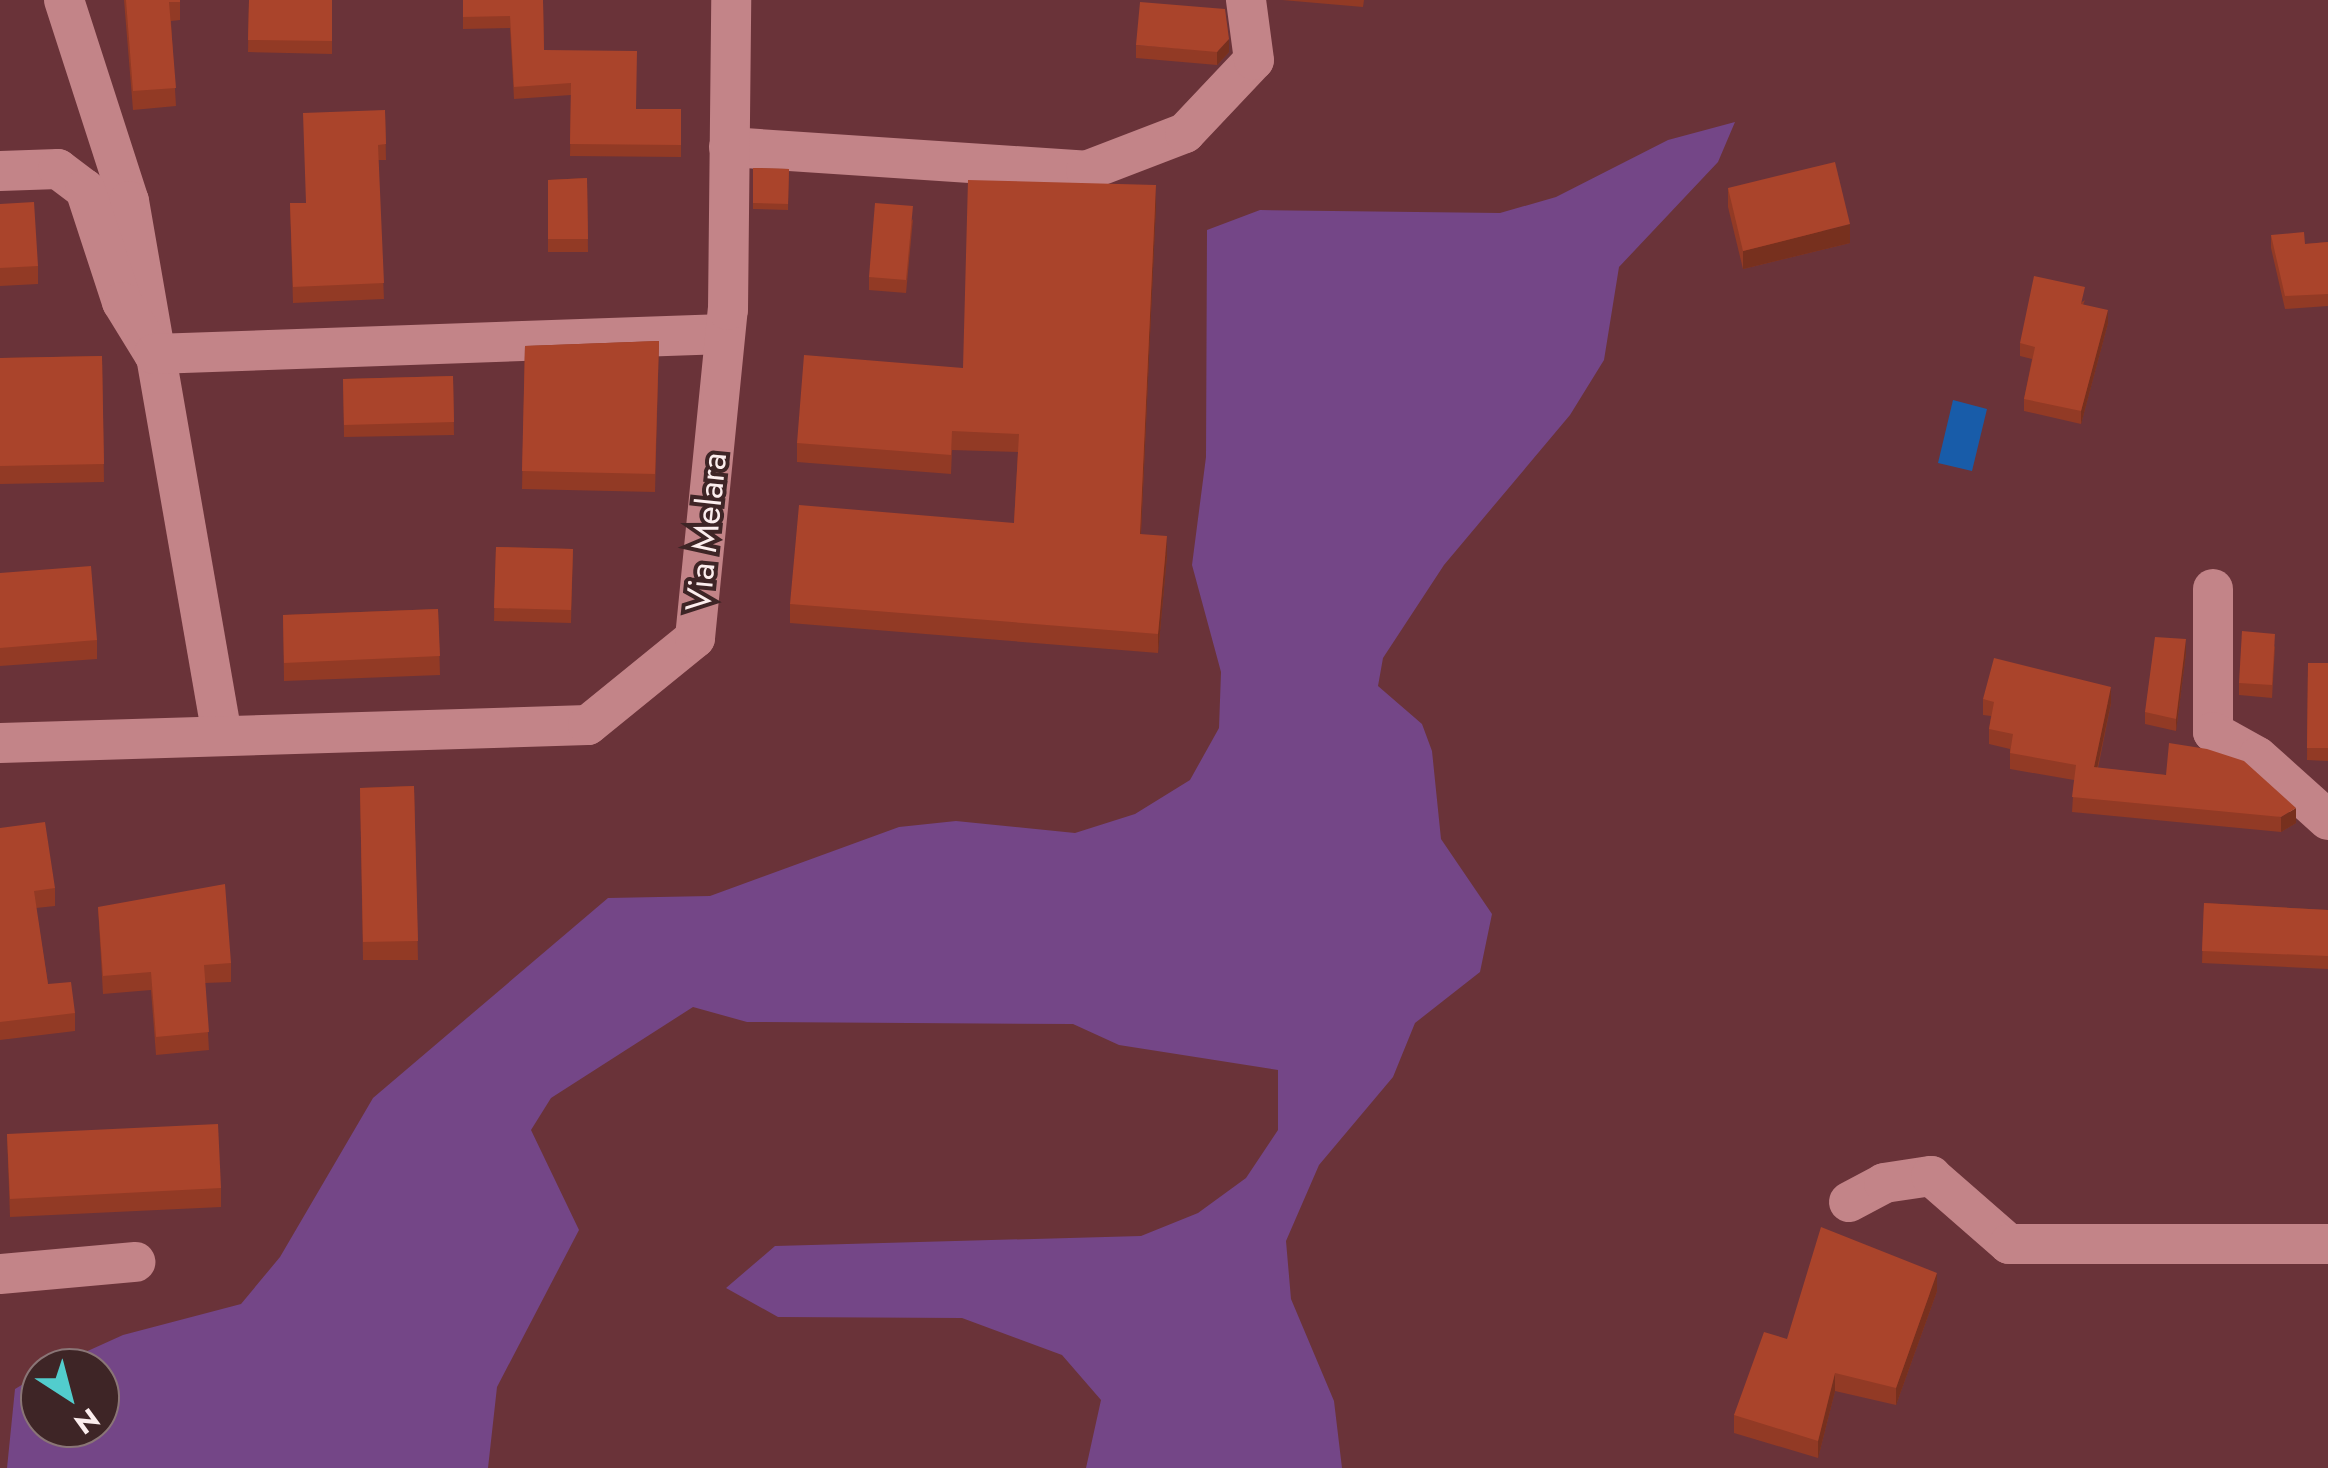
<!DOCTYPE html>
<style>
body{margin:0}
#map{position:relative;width:2328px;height:1468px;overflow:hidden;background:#6a3339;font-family:Jost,sans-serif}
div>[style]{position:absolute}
.green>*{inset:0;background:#744687}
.water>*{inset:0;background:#185ca9}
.street>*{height:40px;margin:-20px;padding:0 20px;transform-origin:20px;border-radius:20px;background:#c38488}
.wall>*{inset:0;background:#923a25}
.shaded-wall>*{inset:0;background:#77301e}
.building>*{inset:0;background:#aa442b}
span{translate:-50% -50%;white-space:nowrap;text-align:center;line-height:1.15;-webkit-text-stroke:8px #3e2526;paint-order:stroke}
.street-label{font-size:35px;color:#fceeee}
.north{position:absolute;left:20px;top:1348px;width:100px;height:100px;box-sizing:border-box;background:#3e2526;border:2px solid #8a7576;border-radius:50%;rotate:144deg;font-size:28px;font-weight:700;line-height:40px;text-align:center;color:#fceeee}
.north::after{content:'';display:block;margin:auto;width:35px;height:45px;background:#52cdcd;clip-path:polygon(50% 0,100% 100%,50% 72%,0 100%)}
</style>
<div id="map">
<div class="green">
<i style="clip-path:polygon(1735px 122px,1718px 162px,1619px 267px,1604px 360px,1570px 415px,1444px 565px,1383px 658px,1378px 686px,1422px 724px,1432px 751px,1441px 839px,1492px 914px,1480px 972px,1415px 1023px,1393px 1077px,1319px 1165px,1286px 1241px,1291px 1299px,1334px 1401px,1342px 1468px,1086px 1468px,1101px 1400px,1062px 1355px,962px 1318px,778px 1317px,726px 1288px,775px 1246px,1141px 1236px,1198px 1213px,1246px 1178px,1278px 1130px,1278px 1070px,1119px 1045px,1073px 1024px,747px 1022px,693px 1007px,551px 1098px,531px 1130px,579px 1230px,497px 1387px,488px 1468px,7px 1468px,15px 1389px,40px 1374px,40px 1428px,100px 1428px,100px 1368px,50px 1368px,123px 1335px,241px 1304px,280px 1257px,373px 1098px,608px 898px,710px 896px,899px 827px,956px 821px,1075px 833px,1135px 814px,1190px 780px,1219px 728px,1221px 672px,1192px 565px,1206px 457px,1207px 230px,1260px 210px,1500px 213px,1556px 197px,1668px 140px)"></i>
</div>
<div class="water">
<i style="clip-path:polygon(1953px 400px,1987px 409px,1972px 471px,1938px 463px)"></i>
</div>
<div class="street">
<i style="left:64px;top:0;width:211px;rotate:72.1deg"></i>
<i style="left:129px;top:201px;width:537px;rotate:80.13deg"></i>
<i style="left:729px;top:147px;width:358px;rotate:3.8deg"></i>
<i style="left:1086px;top:171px;width:106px;rotate:-21deg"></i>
<i style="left:1185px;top:133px;width:100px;rotate:-46.6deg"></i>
<i style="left:1254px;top:60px;width:61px;rotate:-97.6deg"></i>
<i style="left:0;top:171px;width:58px;rotate:-2deg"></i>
<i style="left:58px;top:169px;width:34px;rotate:37deg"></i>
<i style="left:85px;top:189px;width:119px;rotate:71.9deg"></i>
<i style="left:122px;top:302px;width:61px;rotate:58.4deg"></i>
<i style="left:154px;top:354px;width:571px;rotate:-2.01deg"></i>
<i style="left:2213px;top:589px;width:143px;rotate:90deg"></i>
<i style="left:2213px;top:732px;width:51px;rotate:29.1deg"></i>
<i style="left:2258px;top:757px;width:94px;rotate:42deg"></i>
<i style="left:0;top:743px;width:588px;rotate:-1.75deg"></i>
<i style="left:588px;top:725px;width:138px;rotate:-39.1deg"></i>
<i style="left:695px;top:638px;width:330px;rotate:-84.3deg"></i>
<i style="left:728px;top:310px;width:310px;rotate:-89.4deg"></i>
<i style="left:1849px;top:1202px;width:40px;rotate:-28deg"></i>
<i style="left:1884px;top:1183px;width:48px;rotate:-8.5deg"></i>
<i style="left:1931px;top:1176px;width:103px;rotate:41.1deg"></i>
<i style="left:2009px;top:1244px;width:319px"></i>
<i style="left:0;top:1274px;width:136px;rotate:-5.1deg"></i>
</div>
<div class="wall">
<i style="clip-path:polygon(124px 0,180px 0,180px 20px,171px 21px,176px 106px,133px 110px)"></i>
<i style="clip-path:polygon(249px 0,332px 0,332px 54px,248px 52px)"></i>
<i style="clip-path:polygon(463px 0,543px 0,544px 50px,636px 109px,681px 109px,681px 157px,570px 156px,571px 95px,514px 99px,510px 28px,463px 29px)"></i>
<i style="clip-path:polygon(1282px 0,1364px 0,1363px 7px)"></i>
<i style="clip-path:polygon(1136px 45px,1229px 52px,1217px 65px,1136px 58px)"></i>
<i style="clip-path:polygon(385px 110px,386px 160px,378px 160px,384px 299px,293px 303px,290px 203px,306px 203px)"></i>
<i style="clip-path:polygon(753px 168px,789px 169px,788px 210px,753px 209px)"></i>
<i style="clip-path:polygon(587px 178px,588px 252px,548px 252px,548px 180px)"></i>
<i style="clip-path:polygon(1728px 188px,1850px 243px,1743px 269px,1728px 207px)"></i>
<i style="clip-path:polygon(0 204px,38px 266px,38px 284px,0 286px)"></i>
<i style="clip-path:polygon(1156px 204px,1141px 534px,1167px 555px,1158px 653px,790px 623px,790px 604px,1014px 523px,1018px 452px,952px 450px,951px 474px,797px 462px,797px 443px,963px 368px)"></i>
<i style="clip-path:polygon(913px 219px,906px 293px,869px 290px,869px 277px)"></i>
<i style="clip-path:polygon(2271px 235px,2305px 244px,2328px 242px,2328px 306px,2285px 309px,2271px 248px)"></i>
<i style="clip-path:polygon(2085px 300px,2083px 305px,2108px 323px,2081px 424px,2024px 411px,2024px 399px,2032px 359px,2020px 356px,2020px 343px)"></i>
<i style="clip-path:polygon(659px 341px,655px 492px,522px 489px,525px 346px)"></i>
<i style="clip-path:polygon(102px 356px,104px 482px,0 484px,0 358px)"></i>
<i style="clip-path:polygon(453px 376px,454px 435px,344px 437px,343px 379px)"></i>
<i style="clip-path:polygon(496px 547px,573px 549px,571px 623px,494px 621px)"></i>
<i style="clip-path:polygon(0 573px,97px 640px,97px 659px,0 666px)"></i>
<i style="clip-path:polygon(438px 609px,440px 675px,284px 681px,283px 615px)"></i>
<i style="clip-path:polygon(2275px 646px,2272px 698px,2239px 695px,2239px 683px)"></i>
<i style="clip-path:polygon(2186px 652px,2176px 731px,2145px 724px,2145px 712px)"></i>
<i style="clip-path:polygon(2308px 663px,2328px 663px,2328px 761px,2307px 760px)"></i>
<i style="clip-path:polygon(1983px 699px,2111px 703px,2098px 768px,2166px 775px,2296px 823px,2281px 832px,2072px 812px,2074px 780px,2010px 769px,2010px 749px,1989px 744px,1989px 729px,1991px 716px,1983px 715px)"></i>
<i style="clip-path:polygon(414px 786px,418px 960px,363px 960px,360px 788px)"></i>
<i style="clip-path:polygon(0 828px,55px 888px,55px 906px,36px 908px,48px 984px,75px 1013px,75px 1031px,0 1040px)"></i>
<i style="clip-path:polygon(2204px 903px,2328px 910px,2328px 969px,2202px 963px)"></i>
<i style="clip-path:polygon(98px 907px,231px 963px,231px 982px,205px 983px,209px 1050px,156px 1055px,151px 990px,103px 994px)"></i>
<i style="clip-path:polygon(7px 1134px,221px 1188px,221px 1207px,10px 1217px)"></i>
<i style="clip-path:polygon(1937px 1291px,1896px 1405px,1835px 1391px,1818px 1458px,1734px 1433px,1734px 1415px,1787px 1339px)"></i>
</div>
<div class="shaded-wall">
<i style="clip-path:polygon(1229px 39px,1229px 52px,1217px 65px,1217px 52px)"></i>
<i style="clip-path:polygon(1156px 185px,1156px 204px,1140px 552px,1140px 534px)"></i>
<i style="clip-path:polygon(1850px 224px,1850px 243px,1743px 269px,1743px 251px)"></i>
<i style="clip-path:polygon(2108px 310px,2108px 323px,2081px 424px,2081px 411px)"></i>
<i style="clip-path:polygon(1167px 536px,1167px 555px,1158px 653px,1158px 634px)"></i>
<i style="clip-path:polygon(2186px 639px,2186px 652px,2176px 731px,2176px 719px)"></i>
<i style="clip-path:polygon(2111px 687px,2111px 703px,2094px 783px,2094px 767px)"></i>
<i style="clip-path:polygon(2296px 808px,2296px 823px,2281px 832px,2281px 817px)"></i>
<i style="clip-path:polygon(1937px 1273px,1937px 1291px,1896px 1405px,1896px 1388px)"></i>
<i style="clip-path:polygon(1835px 1373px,1835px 1391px,1818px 1458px,1818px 1441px)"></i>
</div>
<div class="building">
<i style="clip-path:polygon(126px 0,180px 0,180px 2px,169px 2px,176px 88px,133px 91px)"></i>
<i style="clip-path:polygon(249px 0,332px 0,332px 41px,248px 40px)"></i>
<i style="clip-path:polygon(463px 0,543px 0,544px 50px,637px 51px,636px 109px,681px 109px,681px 145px,570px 144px,571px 83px,514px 87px,510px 16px,463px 17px)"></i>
<i style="clip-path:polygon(1140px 2px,1225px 9px,1229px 39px,1217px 52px,1136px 45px)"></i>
<i style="clip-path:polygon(385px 110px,386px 144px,378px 145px,384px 283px,293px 287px,290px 203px,306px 203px,303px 113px)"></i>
<i style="clip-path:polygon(1835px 162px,1850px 224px,1743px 251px,1728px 188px)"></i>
<i style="clip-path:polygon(753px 168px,789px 169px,788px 204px,753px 203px)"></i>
<i style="clip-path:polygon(587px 178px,588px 239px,548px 239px,548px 180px)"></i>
<i style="clip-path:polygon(968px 180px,1156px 185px,1140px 534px,1167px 536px,1158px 634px,790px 604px,799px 505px,1014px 523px,1019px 434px,952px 431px,951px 455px,797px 443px,804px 355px,963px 368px)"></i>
<i style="clip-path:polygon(34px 202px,38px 266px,0 268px,0 204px)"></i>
<i style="clip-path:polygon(875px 203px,913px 206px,906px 280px,869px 277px)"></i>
<i style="clip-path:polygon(2304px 232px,2305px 244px,2328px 242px,2328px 294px,2285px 296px,2271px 235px)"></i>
<i style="clip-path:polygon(2034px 276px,2085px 287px,2081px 304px,2108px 310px,2081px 411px,2024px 399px,2035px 347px,2020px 343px)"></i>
<i style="clip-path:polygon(659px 341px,655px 474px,522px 471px,525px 346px)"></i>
<i style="clip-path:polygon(102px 356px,104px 464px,0 466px,0 358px)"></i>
<i style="clip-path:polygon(453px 376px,454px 422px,344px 425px,343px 379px)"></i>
<i style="clip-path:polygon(496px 547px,573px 549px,571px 610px,494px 608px)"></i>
<i style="clip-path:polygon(91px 566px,97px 640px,0 648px,0 573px)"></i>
<i style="clip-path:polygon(438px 609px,440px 656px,284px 663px,283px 615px)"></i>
<i style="clip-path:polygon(2242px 631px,2275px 634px,2272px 685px,2239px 683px)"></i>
<i style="clip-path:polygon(2155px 637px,2186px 639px,2176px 719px,2145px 712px)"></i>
<i style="clip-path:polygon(1994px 658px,2111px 687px,2094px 767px,2166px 775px,2169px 743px,2207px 749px,2244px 761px,2296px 808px,2281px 817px,2072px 797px,2076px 765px,2010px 753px,2013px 734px,1989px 729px,1994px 702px,1983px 699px)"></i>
<i style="clip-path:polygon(2308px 663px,2328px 663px,2328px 748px,2307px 748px)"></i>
<i style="clip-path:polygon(414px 786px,418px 941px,363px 942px,360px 788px)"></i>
<i style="clip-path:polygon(45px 822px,55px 888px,34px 891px,48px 984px,71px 982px,75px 1013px,0 1022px,0 828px)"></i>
<i style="clip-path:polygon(225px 884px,231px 963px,204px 965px,209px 1032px,156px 1037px,151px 972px,103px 976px,98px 907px)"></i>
<i style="clip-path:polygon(2204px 903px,2328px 910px,2328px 956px,2202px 951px)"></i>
<i style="clip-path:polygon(218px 1124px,221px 1188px,10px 1199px,7px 1134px)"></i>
<i style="clip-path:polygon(1821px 1227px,1937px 1273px,1896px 1388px,1835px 1373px,1818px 1441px,1734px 1415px,1764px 1332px,1787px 1339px)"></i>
</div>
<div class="street-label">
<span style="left:706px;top:532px;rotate:-84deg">Via Melara</span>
</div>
<div class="north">N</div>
</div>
